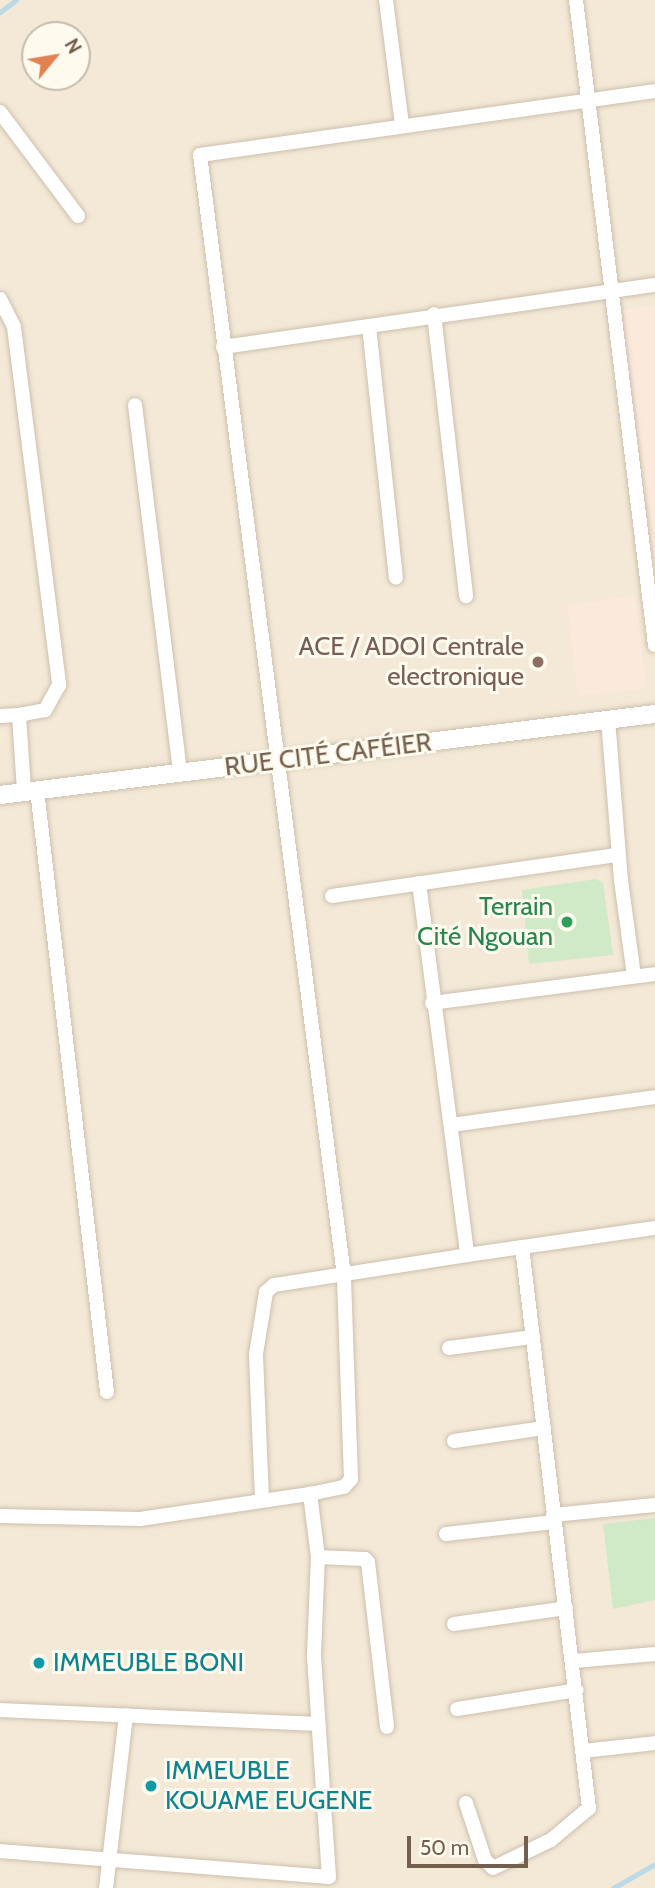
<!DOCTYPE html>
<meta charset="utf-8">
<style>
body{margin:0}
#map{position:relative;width:655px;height:1888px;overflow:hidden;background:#fbf6e7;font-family:Cabin,sans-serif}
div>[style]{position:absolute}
.residential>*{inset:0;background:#f3e9d6}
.commercial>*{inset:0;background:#fbe9dc}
.green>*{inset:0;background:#d0e9c6}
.stream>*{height:5px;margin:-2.5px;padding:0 2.5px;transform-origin:2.5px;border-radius:2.5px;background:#bcdae5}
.roads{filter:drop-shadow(0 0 2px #cdbfae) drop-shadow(0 0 2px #cdbfae)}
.minor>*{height:14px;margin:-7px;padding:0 7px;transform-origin:7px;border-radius:7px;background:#fff}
.tertiary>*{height:18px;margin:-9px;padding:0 9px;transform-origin:9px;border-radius:9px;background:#fff}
.dots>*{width:19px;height:19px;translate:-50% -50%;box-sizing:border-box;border:4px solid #fefaee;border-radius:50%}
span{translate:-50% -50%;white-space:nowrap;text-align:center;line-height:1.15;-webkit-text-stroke:6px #fefaee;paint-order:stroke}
.education-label{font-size:26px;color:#785e54}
.right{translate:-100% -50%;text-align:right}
.street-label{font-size:26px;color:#745f4c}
.leisure-label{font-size:26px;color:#27864d}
.culture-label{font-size:26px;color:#0d838f}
.left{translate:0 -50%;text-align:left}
.north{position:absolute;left:21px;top:21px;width:70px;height:70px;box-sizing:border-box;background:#fefaee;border:2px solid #c7bcad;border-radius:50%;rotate:60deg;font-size:19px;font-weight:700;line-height:28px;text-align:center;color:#745f4c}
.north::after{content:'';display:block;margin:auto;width:24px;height:32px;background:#e08252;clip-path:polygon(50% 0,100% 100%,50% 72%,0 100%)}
.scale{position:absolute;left:407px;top:1836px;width:121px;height:32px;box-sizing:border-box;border:4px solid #745f4c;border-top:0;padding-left:9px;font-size:21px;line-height:24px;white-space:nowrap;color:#745f4c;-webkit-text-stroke:5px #fefaee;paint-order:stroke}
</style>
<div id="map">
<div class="residential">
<i style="clip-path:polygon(evenodd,0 0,655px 0,655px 1888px,0 1888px,0 0,35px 35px,77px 35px,77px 77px,35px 77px,35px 35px)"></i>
</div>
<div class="commercial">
<i style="clip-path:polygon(655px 305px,655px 556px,623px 310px)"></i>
<i style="clip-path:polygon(635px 596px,647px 688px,578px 696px,567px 605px)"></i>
</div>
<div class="green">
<i style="clip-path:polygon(596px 879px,603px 883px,613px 955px,529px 964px,522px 890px)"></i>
<i style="clip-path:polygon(655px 1518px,655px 1600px,613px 1609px,603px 1524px)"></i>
</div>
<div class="stream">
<i style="left:0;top:12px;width:20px;rotate:-37deg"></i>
<i style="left:613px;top:1888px;width:48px;rotate:-29.7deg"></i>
</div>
<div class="roads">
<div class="minor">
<i style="left:386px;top:0;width:126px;rotate:82.7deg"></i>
<i style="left:576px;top:0;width:650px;rotate:83.02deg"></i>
<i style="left:0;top:112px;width:130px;rotate:53.1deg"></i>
<i style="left:0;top:299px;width:31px;rotate:63deg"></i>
<i style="left:14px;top:327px;width:361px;rotate:82.8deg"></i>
<i style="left:59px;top:685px;width:29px;rotate:119deg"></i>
<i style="left:45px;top:710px;width:26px;rotate:169deg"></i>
<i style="left:19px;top:715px;width:76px;rotate:86.2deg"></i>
<i style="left:434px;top:314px;width:284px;rotate:83.5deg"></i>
<i style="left:369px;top:326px;width:253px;rotate:83.9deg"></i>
<i style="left:223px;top:347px;width:436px;rotate:-8.2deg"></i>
<i style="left:135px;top:405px;width:371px;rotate:83deg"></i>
<i style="left:0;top:716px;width:19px;rotate:-3deg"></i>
<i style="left:608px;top:719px;width:162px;rotate:85.4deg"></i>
<i style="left:621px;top:880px;width:97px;rotate:82.3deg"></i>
<i style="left:37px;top:790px;width:606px;rotate:83.37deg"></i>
<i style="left:419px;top:883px;width:375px;rotate:82.6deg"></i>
<i style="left:467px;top:1255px;width:190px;rotate:-8.2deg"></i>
<i style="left:332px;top:896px;width:289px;rotate:-8.2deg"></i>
<i style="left:432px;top:1003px;width:225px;rotate:-7.4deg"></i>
<i style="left:451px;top:1125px;width:206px;rotate:-7.8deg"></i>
<i style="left:449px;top:1348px;width:85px;rotate:-7.5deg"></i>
<i style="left:454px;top:1441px;width:91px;rotate:-8.2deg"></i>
<i style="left:262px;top:1499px;width:145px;rotate:-92.4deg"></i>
<i style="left:256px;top:1354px;width:63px;rotate:-80.8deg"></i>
<i style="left:266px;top:1292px;width:11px;rotate:-41deg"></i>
<i style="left:274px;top:1285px;width:195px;rotate:-8.8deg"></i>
<i style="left:553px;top:1515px;width:102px;rotate:-5.6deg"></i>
<i style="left:0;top:1516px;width:140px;rotate:1.2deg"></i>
<i style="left:140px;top:1519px;width:172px;rotate:-8.4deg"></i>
<i style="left:310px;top:1494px;width:35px;rotate:-12deg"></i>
<i style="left:344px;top:1487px;width:11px;rotate:-49deg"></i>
<i style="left:351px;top:1479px;width:203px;rotate:-92deg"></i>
<i style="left:344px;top:1276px;width:1130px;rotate:-97.32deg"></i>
<i style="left:200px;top:155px;width:459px;rotate:-8deg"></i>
<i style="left:446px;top:1534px;width:109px;rotate:-6.3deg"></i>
<i style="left:318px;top:1557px;width:47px;rotate:2.4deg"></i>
<i style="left:365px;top:1559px;width:4px;rotate:45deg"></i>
<i style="left:368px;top:1562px;width:166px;rotate:83.4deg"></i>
<i style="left:454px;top:1624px;width:113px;rotate:-8.1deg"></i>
<i style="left:574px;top:1661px;width:81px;rotate:-4.9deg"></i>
<i style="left:457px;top:1709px;width:121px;rotate:-9deg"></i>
<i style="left:0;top:1710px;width:318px;rotate:2.5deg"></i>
<i style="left:583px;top:1751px;width:72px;rotate:-6.3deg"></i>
<i style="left:466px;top:1803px;width:60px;rotate:71.6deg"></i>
<i style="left:485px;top:1860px;width:11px;rotate:45deg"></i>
<i style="left:493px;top:1868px;width:64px;rotate:-25.8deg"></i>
<i style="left:551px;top:1840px;width:50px;rotate:-40.1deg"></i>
<i style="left:589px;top:1808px;width:565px;rotate:-96.81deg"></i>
<i style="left:0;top:1851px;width:330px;rotate:4.5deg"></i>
<i style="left:329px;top:1877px;width:223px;rotate:-93.9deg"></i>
<i style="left:314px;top:1655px;width:98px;rotate:-87.7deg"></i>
<i style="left:318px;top:1557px;width:64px;rotate:-97.2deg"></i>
<i style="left:106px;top:1888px;width:174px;rotate:-83.4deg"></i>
</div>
<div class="tertiary">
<i style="left:0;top:795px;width:660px;rotate:-7.05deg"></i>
</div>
</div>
<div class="dots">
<i style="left:538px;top:662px;background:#8d6e63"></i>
<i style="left:567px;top:922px;background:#2e9e5b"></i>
<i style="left:39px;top:1663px;background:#0f9aa8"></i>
<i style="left:151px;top:1786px;background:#0f9aa8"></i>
</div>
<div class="education-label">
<span class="right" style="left:524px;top:662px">ACE / ADOI Centrale<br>electronique</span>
</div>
<div class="street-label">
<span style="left:328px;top:755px;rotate:-7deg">RUE CITÉ CAFÉIER</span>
</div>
<div class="leisure-label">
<span class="right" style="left:553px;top:922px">Terrain<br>Cité Ngouan</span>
</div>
<div class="culture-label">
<span class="left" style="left:53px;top:1663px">IMMEUBLE BONI</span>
<span class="left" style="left:165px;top:1786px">IMMEUBLE<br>KOUAME EUGENE</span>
</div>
<div class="north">N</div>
<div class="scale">50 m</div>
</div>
